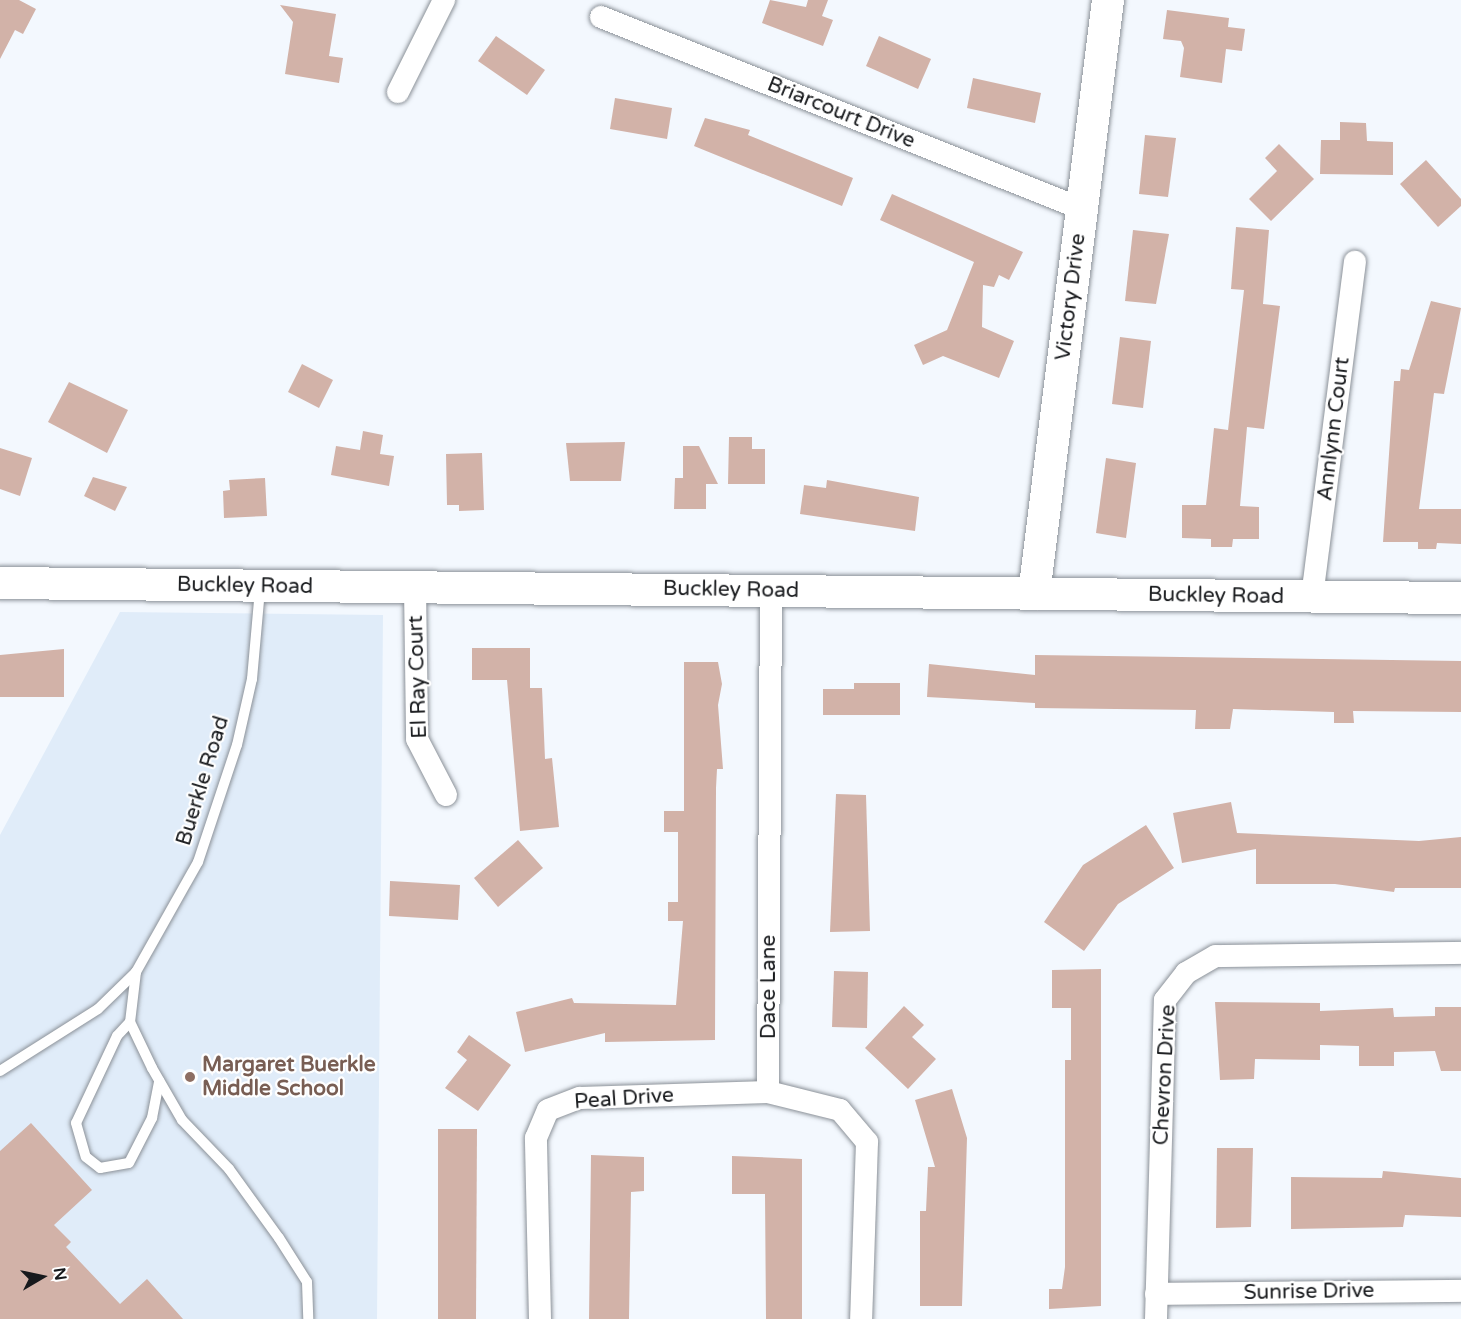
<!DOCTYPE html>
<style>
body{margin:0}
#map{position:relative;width:1461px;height:1319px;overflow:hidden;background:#f3f8fe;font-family:"Varela Round",sans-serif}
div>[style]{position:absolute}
.built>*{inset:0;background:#e0ecf9}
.building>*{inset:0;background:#d2b2a8}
.roads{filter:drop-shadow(0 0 2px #8b9198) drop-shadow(0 0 2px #8b9198)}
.lane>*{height:10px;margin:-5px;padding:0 5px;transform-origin:5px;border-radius:5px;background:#fff}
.street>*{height:22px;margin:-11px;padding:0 11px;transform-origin:11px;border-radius:11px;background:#fff}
.secondary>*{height:32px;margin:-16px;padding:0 16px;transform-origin:16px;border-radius:16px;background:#fff}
.dots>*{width:16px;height:16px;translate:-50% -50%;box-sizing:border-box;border:3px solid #fff;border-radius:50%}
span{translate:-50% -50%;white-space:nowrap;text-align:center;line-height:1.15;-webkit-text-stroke:4.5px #fff;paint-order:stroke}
.street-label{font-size:21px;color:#17191c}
.education-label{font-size:21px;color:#785e54;font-weight:700}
.left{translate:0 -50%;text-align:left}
.north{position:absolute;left:12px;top:1247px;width:60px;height:60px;-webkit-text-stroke:4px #fff;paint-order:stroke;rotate:81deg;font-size:16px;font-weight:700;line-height:24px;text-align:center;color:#17191c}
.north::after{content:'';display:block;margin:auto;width:21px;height:27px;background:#17191c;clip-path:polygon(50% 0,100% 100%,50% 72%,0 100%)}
</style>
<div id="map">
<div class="built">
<i style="clip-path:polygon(120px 612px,383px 615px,377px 1319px,0 1319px,0 835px)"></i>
</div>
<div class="building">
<i style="clip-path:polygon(0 0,19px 0,36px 9px,23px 34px,15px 30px,0 59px)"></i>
<i style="clip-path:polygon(770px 0,806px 7px,808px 0,828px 0,822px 16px,833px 20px,823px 46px,762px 23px)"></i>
<i style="clip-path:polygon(280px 5px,336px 14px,329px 56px,343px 58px,339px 83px,285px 74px,293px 22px)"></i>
<i style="clip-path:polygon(1167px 10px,1229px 18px,1228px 27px,1245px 29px,1242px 51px,1226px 49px,1222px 83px,1180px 77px,1184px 48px,1181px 41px,1163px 39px)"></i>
<i style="clip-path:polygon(496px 36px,545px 70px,527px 95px,478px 61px)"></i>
<i style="clip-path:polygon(879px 36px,931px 59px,918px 89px,866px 66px)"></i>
<i style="clip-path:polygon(973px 78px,1041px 93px,1035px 123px,967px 108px)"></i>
<i style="clip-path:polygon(615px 98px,672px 108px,667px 139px,610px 129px)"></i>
<i style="clip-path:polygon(705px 118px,750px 130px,748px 135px,853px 178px,842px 206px,694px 146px)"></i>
<i style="clip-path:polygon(1340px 122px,1366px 123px,1367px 141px,1393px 142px,1393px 175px,1320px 174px,1321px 140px,1340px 140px)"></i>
<i style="clip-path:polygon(1145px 135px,1176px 138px,1168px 197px,1139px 194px)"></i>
<i style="clip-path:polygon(1279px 144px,1314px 179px,1271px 221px,1249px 199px,1277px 171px,1265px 158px)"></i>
<i style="clip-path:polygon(1426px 160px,1461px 199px,1461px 206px,1438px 227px,1400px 184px)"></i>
<i style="clip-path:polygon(892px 194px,1023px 252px,1009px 280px,999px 275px,994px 287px,983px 285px,982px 327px,1014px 341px,999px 378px,943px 356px,923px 365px,914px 345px,947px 330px,974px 262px,880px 220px)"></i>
<i style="clip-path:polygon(1236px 227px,1269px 230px,1263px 304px,1280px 306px,1264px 429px,1247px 427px,1240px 506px,1259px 507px,1259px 539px,1233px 539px,1232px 547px,1211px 547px,1211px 539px,1182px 538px,1182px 505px,1206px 505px,1214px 428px,1228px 430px,1244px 290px,1231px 289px)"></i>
<i style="clip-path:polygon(1133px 230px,1169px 234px,1156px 304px,1125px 301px)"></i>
<i style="clip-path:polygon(1431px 301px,1461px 308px,1444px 394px,1434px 393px,1419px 509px,1461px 509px,1461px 544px,1437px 543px,1436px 549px,1418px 549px,1418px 542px,1383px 542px,1394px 381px,1400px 381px,1401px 369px,1409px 370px)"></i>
<i style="clip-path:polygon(1120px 337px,1151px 341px,1143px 408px,1112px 404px)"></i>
<i style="clip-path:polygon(302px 364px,333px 380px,319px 408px,288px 392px)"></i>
<i style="clip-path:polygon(69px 382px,128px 410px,107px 453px,48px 422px)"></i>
<i style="clip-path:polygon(363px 431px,383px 435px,380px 454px,394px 456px,389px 486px,331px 475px,336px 446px,360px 450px)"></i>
<i style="clip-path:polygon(729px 437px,752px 437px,752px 449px,765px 449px,765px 484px,728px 484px)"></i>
<i style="clip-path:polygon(625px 442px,621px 481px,570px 481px,566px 443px)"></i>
<i style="clip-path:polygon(683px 446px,699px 446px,718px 484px,706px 484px,706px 509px,674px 509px,675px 478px,683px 478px)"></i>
<i style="clip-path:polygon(0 448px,32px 458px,20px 496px,0 489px)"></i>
<i style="clip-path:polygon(482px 453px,484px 510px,459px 511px,459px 505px,447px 505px,446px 454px)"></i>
<i style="clip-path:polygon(1106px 458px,1136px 463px,1126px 538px,1096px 533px)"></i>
<i style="clip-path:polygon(93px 477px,127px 487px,115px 511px,84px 496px)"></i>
<i style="clip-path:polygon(265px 478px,267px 516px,224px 518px,223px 491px,230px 490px,229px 480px)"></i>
<i style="clip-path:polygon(827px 480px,919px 497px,915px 531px,800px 514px,804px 485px,826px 488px)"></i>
<i style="clip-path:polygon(472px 648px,530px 648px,530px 688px,542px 688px,545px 759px,552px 758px,559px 827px,520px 831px,507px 680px,472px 680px)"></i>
<i style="clip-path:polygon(64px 649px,64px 697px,0 697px,0 655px)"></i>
<i style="clip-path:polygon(1035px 655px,1461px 661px,1461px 712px,1353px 711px,1354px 723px,1334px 723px,1334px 712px,1233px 709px,1230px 729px,1195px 729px,1196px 710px,1035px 708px,1035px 703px,927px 697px,929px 664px,1035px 675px)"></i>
<i style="clip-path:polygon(684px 662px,718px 662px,722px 684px,718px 705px,723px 769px,717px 769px,716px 788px,715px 1040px,605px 1042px,605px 1033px,525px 1052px,516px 1012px,572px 998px,574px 1003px,676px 1005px,683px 921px,668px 921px,668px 902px,678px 902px,678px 832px,664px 832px,664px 811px,684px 811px)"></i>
<i style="clip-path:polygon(854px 683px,900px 683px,900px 715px,823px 715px,823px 689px,854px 689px)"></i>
<i style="clip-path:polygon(836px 794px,866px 795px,870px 931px,830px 932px)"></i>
<i style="clip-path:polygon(1231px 802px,1237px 833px,1419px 841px,1461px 837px,1461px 888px,1395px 888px,1394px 892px,1335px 884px,1256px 884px,1256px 849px,1182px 863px,1173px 813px)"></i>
<i style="clip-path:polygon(1146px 825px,1174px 868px,1118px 904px,1084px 951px,1044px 922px,1083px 865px)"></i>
<i style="clip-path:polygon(518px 840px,543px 868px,498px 907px,474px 878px)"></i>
<i style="clip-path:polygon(390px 881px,460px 885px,458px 920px,389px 916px)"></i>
<i style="clip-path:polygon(1101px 969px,1101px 1306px,1049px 1309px,1049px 1289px,1062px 1289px,1065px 1267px,1065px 1060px,1071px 1060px,1071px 1008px,1052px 1008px,1052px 970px)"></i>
<i style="clip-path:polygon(834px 971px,868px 972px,867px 1028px,832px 1027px)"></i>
<i style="clip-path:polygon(1215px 1002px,1320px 1003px,1320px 1011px,1393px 1008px,1394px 1017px,1435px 1016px,1435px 1007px,1461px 1007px,1461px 1071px,1441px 1071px,1435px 1051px,1394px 1052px,1394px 1066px,1359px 1066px,1359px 1046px,1320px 1045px,1320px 1060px,1255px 1059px,1254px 1079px,1220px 1080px)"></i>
<i style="clip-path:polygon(904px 1006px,924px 1025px,912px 1037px,936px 1059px,908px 1089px,865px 1048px)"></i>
<i style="clip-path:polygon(469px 1035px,511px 1065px,478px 1111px,445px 1088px,467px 1060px,457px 1052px)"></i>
<i style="clip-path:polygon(952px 1089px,967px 1138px,962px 1306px,920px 1306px,920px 1211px,926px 1211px,928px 1167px,935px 1167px,915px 1100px)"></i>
<i style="clip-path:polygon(31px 1123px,92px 1190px,54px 1225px,71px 1242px,66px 1247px,120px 1304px,147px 1279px,183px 1319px,0 1319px,0 1151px)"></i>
<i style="clip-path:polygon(438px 1129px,477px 1129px,476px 1319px,438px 1319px)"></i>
<i style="clip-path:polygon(1217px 1148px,1253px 1148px,1251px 1227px,1216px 1228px)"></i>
<i style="clip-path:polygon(591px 1155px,644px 1157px,644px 1191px,631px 1192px,629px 1319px,589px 1319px)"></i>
<i style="clip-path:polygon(732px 1156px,802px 1159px,802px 1319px,766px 1319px,765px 1194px,732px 1194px)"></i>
<i style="clip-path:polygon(1383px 1171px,1461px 1178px,1461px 1217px,1405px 1215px,1403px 1227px,1291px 1229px,1291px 1177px,1382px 1178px)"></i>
</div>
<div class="roads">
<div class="lane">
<i style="left:136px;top:972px;width:50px;rotate:96.8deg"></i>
<i style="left:130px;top:1022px;width:51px;rotate:64.4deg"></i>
<i style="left:152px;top:1068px;width:60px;rotate:60deg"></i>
<i style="left:182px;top:1120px;width:68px;rotate:46.2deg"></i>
<i style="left:229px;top:1169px;width:85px;rotate:54.1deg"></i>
<i style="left:279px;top:1238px;width:52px;rotate:57.5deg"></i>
<i style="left:307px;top:1282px;width:37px;rotate:88deg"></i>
<i style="left:130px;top:1022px;width:19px;rotate:133deg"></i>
<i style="left:117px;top:1036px;width:96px;rotate:115.2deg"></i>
<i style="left:76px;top:1123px;width:35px;rotate:74deg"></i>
<i style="left:86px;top:1157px;width:18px;rotate:38deg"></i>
<i style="left:100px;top:1168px;width:29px;rotate:-10deg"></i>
<i style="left:129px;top:1163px;width:51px;rotate:-62.9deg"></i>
<i style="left:152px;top:1118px;width:38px;rotate:-79deg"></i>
<i style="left:0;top:1071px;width:116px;rotate:-32.3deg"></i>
<i style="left:98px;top:1009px;width:53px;rotate:-44.2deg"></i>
<i style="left:136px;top:972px;width:126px;rotate:-60.6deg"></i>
<i style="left:198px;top:862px;width:123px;rotate:-71.6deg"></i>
<i style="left:237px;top:745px;width:68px;rotate:-77.2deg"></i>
<i style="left:252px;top:679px;width:90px;rotate:-84.9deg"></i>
</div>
<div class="street">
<i style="left:601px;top:17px;width:518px;rotate:21.76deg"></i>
<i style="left:398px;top:92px;width:103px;rotate:-63.4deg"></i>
<i style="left:415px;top:587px;width:152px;rotate:89.2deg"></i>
<i style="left:417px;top:739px;width:63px;rotate:62.6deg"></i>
<i style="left:1312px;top:597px;width:338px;rotate:-82.7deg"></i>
<i style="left:768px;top:1092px;width:502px;rotate:-89.66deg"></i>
<i style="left:1156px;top:1294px;width:305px;rotate:-0.6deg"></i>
<i style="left:540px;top:1319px;width:181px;rotate:-91.3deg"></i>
<i style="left:536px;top:1138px;width:30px;rotate:-67deg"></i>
<i style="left:548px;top:1110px;width:34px;rotate:-21deg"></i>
<i style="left:580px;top:1098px;width:188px;rotate:-1.8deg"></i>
<i style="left:768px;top:1092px;width:74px;rotate:14deg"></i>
<i style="left:840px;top:1110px;width:42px;rotate:49.8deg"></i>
<i style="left:867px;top:1142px;width:177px;rotate:91.9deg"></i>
<i style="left:1156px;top:1319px;width:319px;rotate:-88.4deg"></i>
<i style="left:1165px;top:1000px;width:34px;rotate:-52deg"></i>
<i style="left:1186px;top:973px;width:34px;rotate:-30deg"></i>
<i style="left:1216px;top:956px;width:245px;rotate:-0.7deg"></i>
</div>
<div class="secondary">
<i style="left:0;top:583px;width:1461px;rotate:0.59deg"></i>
<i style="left:1034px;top:594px;width:599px;rotate:-82.9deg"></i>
</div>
</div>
<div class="dots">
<i style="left:190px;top:1077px;background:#8d6e63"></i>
</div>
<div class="street-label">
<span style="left:841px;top:113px;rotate:22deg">Briarcourt Drive</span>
<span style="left:1071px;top:297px;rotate:-83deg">Victory Drive</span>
<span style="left:1334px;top:429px;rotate:-83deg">Annlynn Court</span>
<span style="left:245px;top:586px;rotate:1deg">Buckley Road</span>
<span style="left:731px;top:590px;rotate:1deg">Buckley Road</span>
<span style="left:1216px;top:596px;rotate:1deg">Buckley Road</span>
<span style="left:418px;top:677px;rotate:-92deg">El Ray Court</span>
<span style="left:203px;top:781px;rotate:-73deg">Buerkle Road</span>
<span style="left:769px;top:987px;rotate:-90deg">Dace Lane</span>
<span style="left:1165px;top:1075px;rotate:-87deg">Chevron Drive</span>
<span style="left:624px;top:1099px;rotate:-4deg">Peal Drive</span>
<span style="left:1309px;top:1292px;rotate:-1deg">Sunrise Drive</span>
</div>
<div class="education-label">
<span class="left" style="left:202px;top:1077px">Margaret Buerkle<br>Middle School</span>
</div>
<div class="north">N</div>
</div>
